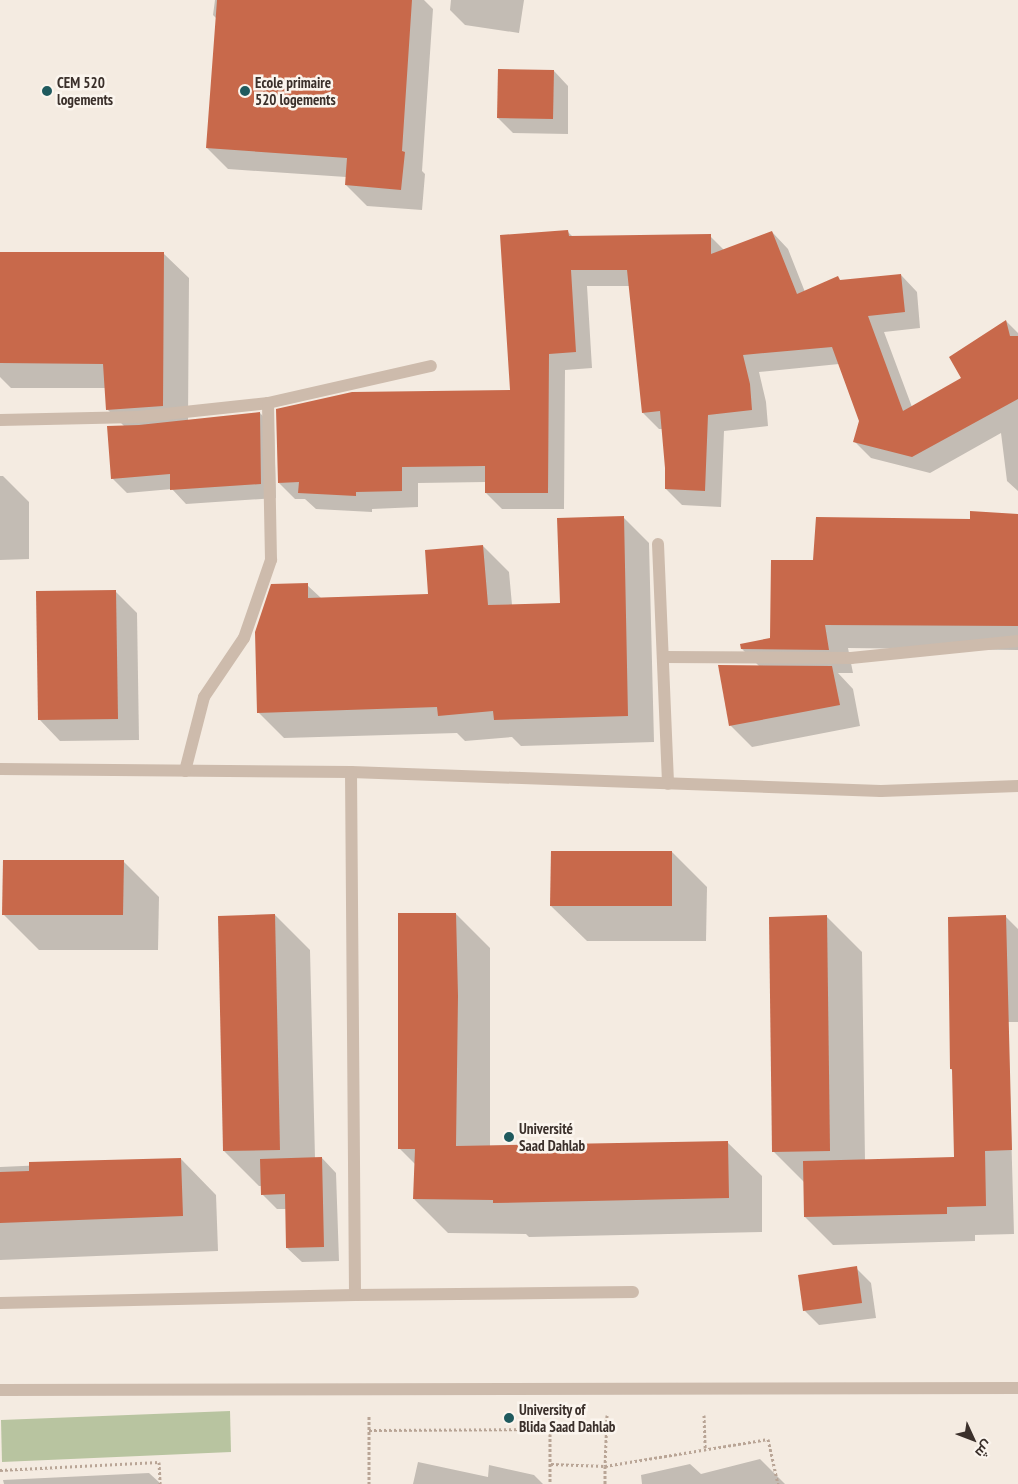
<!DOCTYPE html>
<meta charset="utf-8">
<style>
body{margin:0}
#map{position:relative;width:1018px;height:1484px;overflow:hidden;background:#f4ebe1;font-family:"PT Sans Narrow",Cairo,sans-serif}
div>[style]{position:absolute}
.green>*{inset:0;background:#b8c4a0}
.shadow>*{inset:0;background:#0003}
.building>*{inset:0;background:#c8694b}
.path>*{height:3px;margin-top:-1.5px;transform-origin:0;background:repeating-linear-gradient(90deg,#b9a596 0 2.5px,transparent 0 5px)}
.minor>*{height:12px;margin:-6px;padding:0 6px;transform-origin:6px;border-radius:6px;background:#cdbbac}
.dots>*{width:14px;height:14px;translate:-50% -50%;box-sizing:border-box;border:2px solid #fbf5ee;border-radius:50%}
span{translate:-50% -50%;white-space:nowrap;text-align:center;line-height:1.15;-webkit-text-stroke:5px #fbf5ee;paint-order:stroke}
.poi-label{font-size:15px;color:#3b302b;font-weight:700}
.left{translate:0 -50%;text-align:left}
.north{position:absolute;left:948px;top:1414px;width:50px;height:50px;-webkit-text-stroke:4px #fbf5ee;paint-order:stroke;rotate:133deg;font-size:14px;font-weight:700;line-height:20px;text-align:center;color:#3b302b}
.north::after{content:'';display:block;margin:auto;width:18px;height:22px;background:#3b302b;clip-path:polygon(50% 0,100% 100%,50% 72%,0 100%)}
</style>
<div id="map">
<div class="green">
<i style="clip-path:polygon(230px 1411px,231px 1452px,2px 1462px,1px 1420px)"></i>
</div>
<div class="shadow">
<i style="clip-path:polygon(215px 0,424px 0,433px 9px,422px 171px,425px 174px,422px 210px,367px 206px,346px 185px,346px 177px,228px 169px,207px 148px,217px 19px,213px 15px)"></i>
<i style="clip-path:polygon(451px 0,524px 0,519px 33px,465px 25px,450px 10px)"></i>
<i style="clip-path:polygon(554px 71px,568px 86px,568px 134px,513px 133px,498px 118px)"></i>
<i style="clip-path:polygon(568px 232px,574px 238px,710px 236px,724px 250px,772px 232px,788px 249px,805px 292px,841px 281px,901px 275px,917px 292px,920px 328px,884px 332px,912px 407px,963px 379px,1006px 321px,1018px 333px,1018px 491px,1007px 481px,1001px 433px,930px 473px,871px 458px,855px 442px,860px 421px,839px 364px,759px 372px,766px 402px,768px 426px,724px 431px,721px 507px,682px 505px,666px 489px,667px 468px,663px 429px,659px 429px,643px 413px,630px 286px,587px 286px,592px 368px,565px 370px,564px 509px,502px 509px,486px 493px,486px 482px,418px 483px,418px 507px,372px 509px,372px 512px,316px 509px,305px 499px,295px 499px,279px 483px,512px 391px)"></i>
<i style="clip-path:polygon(0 253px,164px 254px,189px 278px,188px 421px,260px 413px,274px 428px,276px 498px,186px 504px,172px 489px,127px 493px,112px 478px,125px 427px,107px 409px,106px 388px,11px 388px,0 377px)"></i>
<i style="clip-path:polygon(0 476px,3px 476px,29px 502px,29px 559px,0 560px)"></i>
<i style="clip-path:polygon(1018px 516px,1018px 650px,848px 648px,853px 673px,838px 673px,853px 689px,860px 726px,752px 747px,730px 725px,760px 667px,742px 649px,772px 639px,814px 561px,971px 520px)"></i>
<i style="clip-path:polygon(623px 517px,649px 543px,654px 742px,521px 746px,512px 737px,465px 741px,457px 733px,284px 738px,258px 712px,307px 585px,321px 598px,430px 595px,483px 546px,509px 572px,512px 605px,561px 604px)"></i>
<i style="clip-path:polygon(116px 592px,137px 613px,139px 740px,60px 741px,39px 719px)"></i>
<i style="clip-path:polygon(672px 852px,707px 887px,706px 941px,587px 941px,551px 906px)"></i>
<i style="clip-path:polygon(123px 861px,159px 897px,158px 950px,39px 950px,3px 914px)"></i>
<i style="clip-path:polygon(456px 914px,490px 948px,490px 1146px,727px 1142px,762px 1176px,762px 1232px,529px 1237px,526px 1234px,448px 1233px,414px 1199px,415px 1164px,399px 1148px)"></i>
<i style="clip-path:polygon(275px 915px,310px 950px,315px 1158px,322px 1158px,336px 1173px,339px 1261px,302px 1262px,287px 1248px,286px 1209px,277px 1209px,262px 1194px,262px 1186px,259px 1186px,224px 1151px)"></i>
<i style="clip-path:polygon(1005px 916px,1018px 929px,1018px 1022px,1008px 1022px,1014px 1234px,975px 1235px,975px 1241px,833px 1245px,805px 1217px,804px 1182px,773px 1151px,770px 918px,827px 917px,862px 952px,865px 1161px,955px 1158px,953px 1071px,951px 1069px)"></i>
<i style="clip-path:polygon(181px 1159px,216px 1195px,218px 1251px,0 1260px,0 1167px)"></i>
<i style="clip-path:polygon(856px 1268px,871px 1283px,876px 1318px,819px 1325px,804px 1310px)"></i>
<i style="clip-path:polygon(760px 1459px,785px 1484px,642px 1484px,641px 1475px,690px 1464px,701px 1474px)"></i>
<i style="clip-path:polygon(418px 1462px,488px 1477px,489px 1465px,534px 1475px,543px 1484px,413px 1484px)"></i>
<i style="clip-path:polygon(149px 1473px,161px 1484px,4px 1484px,3px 1480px)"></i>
</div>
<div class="building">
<i style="clip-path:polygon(217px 0,412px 0,402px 151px,405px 152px,401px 190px,345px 185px,347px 158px,206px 148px)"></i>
<i style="clip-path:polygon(498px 69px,554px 70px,553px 119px,497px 118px)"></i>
<i style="clip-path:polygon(568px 230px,569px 236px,711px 234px,711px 254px,772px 231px,797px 294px,838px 276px,840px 280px,901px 274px,905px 312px,868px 316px,903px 411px,961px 378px,949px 357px,1006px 320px,1010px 336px,1018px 336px,1018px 399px,912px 457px,853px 442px,859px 421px,832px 347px,743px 355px,750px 384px,752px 410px,708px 415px,705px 491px,665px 489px,665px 468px,660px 411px,642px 413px,627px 270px,571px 270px,576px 352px,549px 354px,548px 493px,485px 493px,485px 466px,402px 467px,402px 491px,356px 492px,356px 496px,298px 493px,299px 482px,278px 483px,276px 409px,352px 392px,510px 390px,500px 235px)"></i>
<i style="clip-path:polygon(0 252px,164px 252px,163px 406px,106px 410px,103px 364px,0 363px)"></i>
<i style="clip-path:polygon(260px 412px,261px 484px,170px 490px,170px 474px,111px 479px,107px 426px,139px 425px)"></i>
<i style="clip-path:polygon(970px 511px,1018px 514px,1018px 626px,825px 625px,829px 650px,741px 649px,740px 644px,770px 638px,771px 560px,813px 560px,816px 517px,970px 519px)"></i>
<i style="clip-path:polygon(624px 516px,628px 716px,494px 720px,493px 711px,438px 716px,437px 707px,257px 713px,255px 632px,271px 584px,308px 583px,308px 598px,428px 594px,425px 550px,483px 545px,488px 605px,560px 603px,557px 518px)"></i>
<i style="clip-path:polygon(116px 590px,118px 719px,38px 720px,36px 591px)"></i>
<i style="clip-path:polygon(718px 665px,832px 666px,840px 705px,729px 726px)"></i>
<i style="clip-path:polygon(551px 851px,672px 851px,672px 906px,550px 906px)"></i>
<i style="clip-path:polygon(3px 860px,124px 860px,123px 915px,2px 915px)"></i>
<i style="clip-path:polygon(398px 913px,456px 913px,458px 996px,456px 1146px,728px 1141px,729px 1198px,493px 1203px,493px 1200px,413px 1199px,415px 1149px,398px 1149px)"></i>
<i style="clip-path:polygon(275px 914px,280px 1150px,223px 1151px,218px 916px)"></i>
<i style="clip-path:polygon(827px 915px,830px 1151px,772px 1152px,769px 917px)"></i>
<i style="clip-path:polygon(1006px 915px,1012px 1150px,985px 1151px,986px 1206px,947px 1207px,947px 1214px,804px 1217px,803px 1161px,954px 1157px,952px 1069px,950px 1069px,948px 917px)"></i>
<i style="clip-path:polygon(322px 1157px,324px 1247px,286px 1248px,285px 1194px,261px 1195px,260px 1159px)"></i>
<i style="clip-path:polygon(181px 1158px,183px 1216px,0 1223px,0 1172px,29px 1171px,29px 1162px)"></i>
<i style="clip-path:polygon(857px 1266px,862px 1303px,803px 1311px,798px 1275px)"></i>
</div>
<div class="path">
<i style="left:607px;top:1415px;width:51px;rotate:92.2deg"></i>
<i style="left:605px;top:1466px;width:165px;rotate:-9.4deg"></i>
<i style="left:768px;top:1439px;width:46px;rotate:77.5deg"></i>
<i style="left:704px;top:1415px;width:35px;rotate:88deg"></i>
<i style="left:369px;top:1430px;width:181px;rotate:-0.3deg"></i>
<i style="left:550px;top:1429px;width:55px;rotate:90deg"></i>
<i style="left:551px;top:1464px;width:54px;rotate:2.1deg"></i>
<i style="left:605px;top:1466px;width:18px;rotate:90deg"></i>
<i style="left:0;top:1470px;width:159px;rotate:-2.9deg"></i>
<i style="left:159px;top:1462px;width:22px;rotate:87deg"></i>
<i style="left:369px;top:1484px;width:69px;rotate:-90deg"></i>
</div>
<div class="minor">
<i style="left:0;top:420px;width:138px;rotate:-1.2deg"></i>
<i style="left:138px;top:417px;width:131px;rotate:-6.1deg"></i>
<i style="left:268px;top:403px;width:167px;rotate:-12.8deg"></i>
<i style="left:658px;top:544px;width:240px;rotate:87.6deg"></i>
<i style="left:663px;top:657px;width:188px;rotate:0.3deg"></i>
<i style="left:851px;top:658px;width:168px;rotate:-5.8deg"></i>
<i style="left:0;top:769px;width:351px;rotate:0.5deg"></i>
<i style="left:351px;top:772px;width:530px;rotate:2.05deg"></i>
<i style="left:881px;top:791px;width:137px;rotate:-2.1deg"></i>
<i style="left:185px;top:771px;width:76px;rotate:-75.6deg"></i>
<i style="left:204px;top:697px;width:71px;rotate:-55.9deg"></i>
<i style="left:244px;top:638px;width:83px;rotate:-70.9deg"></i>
<i style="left:271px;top:560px;width:157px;rotate:-91.1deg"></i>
<i style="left:351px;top:772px;width:523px;rotate:89.56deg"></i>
<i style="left:0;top:1303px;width:355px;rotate:-1.3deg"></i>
<i style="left:355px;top:1295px;width:278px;rotate:-0.6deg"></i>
<i style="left:0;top:1390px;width:1018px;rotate:-0.11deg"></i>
</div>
<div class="dots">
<i style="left:47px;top:91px;background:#1f5a5e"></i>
<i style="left:245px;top:91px;background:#1f5a5e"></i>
<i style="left:509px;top:1137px;background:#1f5a5e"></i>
<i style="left:509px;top:1418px;background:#1f5a5e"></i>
</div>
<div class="poi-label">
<span class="left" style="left:57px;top:91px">CEM 520<br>logements</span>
<span class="left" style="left:255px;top:91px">Ecole primaire<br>520 logements</span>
<span class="left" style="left:519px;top:1137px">Université<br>Saad Dahlab</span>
<span class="left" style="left:519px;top:1418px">University of<br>Blida Saad Dahlab</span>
</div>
<div class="north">ش</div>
</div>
